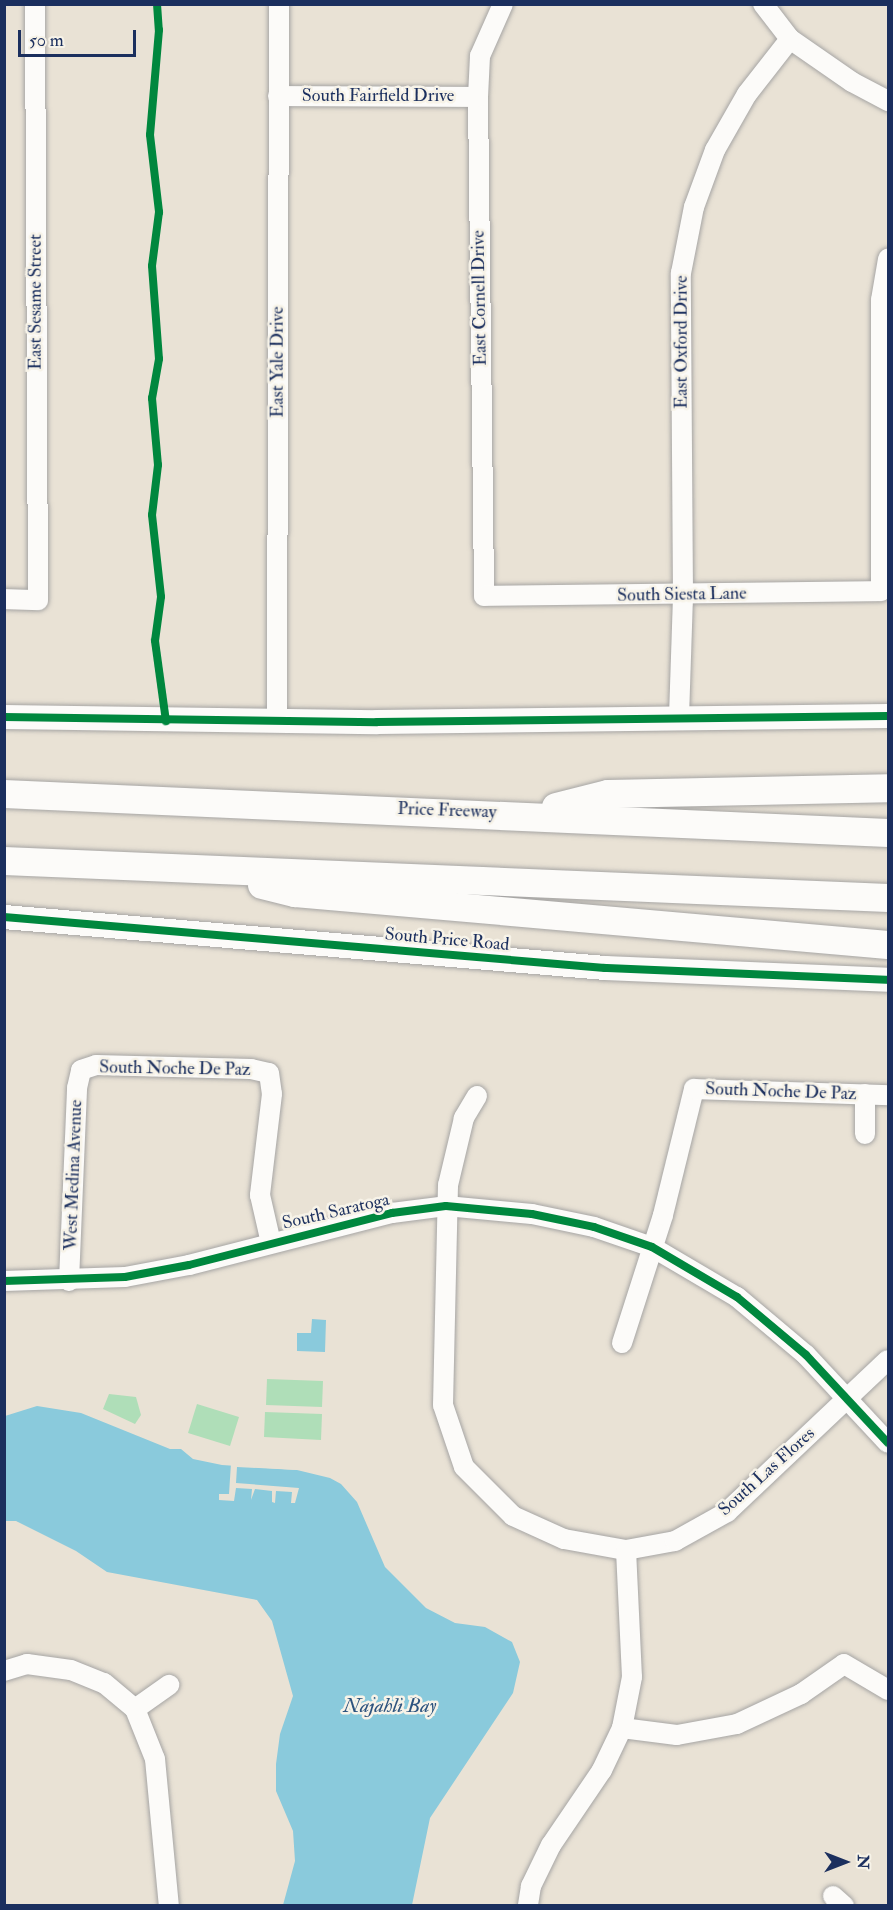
<!DOCTYPE html>
<style>
body{margin:0}
#map{position:relative;width:893px;height:1910px;overflow:hidden;background:#e9e2d5;font-family:"IM FELL Double Pica",serif}
div>[style]{position:absolute}
.green>*{inset:0;background:#afdeb8}
.water>*{inset:0;background:#8acadc}
.pier>*{inset:0;background:#e9e2d5}
.roads{filter:drop-shadow(0 0 2px #a6a5a4) drop-shadow(0 0 2px #a6a5a4)}
.minor>*{height:20px;margin:-10px;padding:0 10px;transform-origin:10px;border-radius:10px;background:#fcfbf9}
.major>*{height:24px;margin:-12px;padding:0 12px;transform-origin:12px;border-radius:12px;background:#fcfbf9}
.highway>*{height:28px;margin:-14px;padding:0 14px;transform-origin:14px;border-radius:14px;background:#fcfbf9}
.cycleway>*{height:8px;margin:-4px;padding:0 4px;transform-origin:4px;border-radius:4px;background:#00873e}
span{translate:-50% -50%;white-space:nowrap;text-align:center;line-height:1.15;-webkit-text-stroke:5px #f7f3e8;paint-order:stroke}
.street-label{font-size:18px;color:#1b2f5e}
.water-label{font-size:20px;color:#2c537e;font-style:italic}
.frame{position:absolute;inset:0;border:6px solid #1b2f5e;pointer-events:none}
.north{position:absolute;left:815px;top:1832px;width:60px;height:60px;-webkit-text-stroke:4px #f7f3e8;paint-order:stroke;rotate:90deg;font-size:16px;font-weight:700;line-height:24px;text-align:center;color:#1b2f5e}
.north::after{content:'';display:block;margin:auto;width:21px;height:27px;background:#1b2f5e;clip-path:polygon(50% 0,100% 100%,50% 72%,0 100%)}
.scale{position:absolute;left:18px;top:30px;width:118px;height:27px;box-sizing:border-box;border:3px solid #1b2f5e;border-top:0;padding-left:8px;font-size:18px;line-height:21px;white-space:nowrap;color:#1b2f5e;-webkit-text-stroke:4px #f7f3e8;paint-order:stroke}
</style>
<div id="map">
<div class="green">
<i style="clip-path:polygon(267px 1379px,323px 1381px,322px 1407px,266px 1405px)"></i>
<i style="clip-path:polygon(109px 1394px,136px 1397px,141px 1415px,135px 1424px,103px 1409px)"></i>
<i style="clip-path:polygon(197px 1404px,239px 1417px,230px 1446px,188px 1433px)"></i>
<i style="clip-path:polygon(265px 1412px,322px 1414px,321px 1440px,264px 1437px)"></i>
</div>
<div class="water">
<i style="clip-path:polygon(312px 1319px,326px 1320px,325px 1352px,297px 1351px,297px 1333px,311px 1333px)"></i>
<i style="clip-path:polygon(37px 1406px,81px 1413px,170px 1449px,181px 1449px,193px 1459px,222px 1465px,297px 1470px,330px 1478px,341px 1484px,357px 1502px,385px 1567px,426px 1608px,455px 1623px,485px 1627px,512px 1642px,520px 1662px,513px 1693px,430px 1818px,412px 1905px,283px 1905px,295px 1861px,293px 1831px,276px 1791px,276px 1764px,280px 1734px,293px 1696px,272px 1621px,257px 1600px,107px 1572px,76px 1551px,16px 1521px,5px 1521px,5px 1416px)"></i>
</div>
<div class="pier">
<i style="clip-path:polygon(231px 1463px,297px 1467px,297px 1470px,237px 1467px,236px 1483px,299px 1488px,295px 1503px,291px 1503px,292px 1492px,276px 1491px,275px 1503px,272px 1502px,272px 1491px,255px 1489px,251px 1500px,252px 1489px,236px 1488px,234px 1501px,219px 1500px,219px 1494px,229px 1494px)"></i>
</div>
<div class="roads">
<div class="minor">
<i style="left:503px;top:4px;width:57px;rotate:113.9deg"></i>
<i style="left:480px;top:56px;width:41px;rotate:92.8deg"></i>
<i style="left:478px;top:97px;width:499px;rotate:89.3deg"></i>
<i style="left:484px;top:596px;width:397px;rotate:-0.7deg"></i>
<i style="left:881px;top:591px;width:291px;rotate:-90deg"></i>
<i style="left:881px;top:300px;width:42px;rotate:-80.3deg"></i>
<i style="left:790px;top:39px;width:75px;rotate:34.7deg"></i>
<i style="left:852px;top:82px;width:41px;rotate:27.8deg"></i>
<i style="left:278px;top:96px;width:200px;rotate:0.3deg"></i>
<i style="left:4px;top:599px;width:34px;rotate:2deg"></i>
<i style="left:38px;top:600px;width:596px;rotate:-90.29deg"></i>
<i style="left:679px;top:717px;width:121px;rotate:-88.1deg"></i>
<i style="left:683px;top:596px;width:323px;rotate:-90.4deg"></i>
<i style="left:681px;top:273px;width:67px;rotate:-78.9deg"></i>
<i style="left:694px;top:207px;width:61px;rotate:-69.8deg"></i>
<i style="left:715px;top:150px;width:64px;rotate:-60.3deg"></i>
<i style="left:747px;top:94px;width:70px;rotate:-52deg"></i>
<i style="left:790px;top:39px;width:44px;rotate:-127.6deg"></i>
<i style="left:277px;top:720px;width:716px;rotate:-89.84deg"></i>
<i style="left:865px;top:1094px;width:40px;rotate:90deg"></i>
<i style="left:477px;top:1096px;width:26px;rotate:121deg"></i>
<i style="left:464px;top:1118px;width:69px;rotate:103.4deg"></i>
<i style="left:448px;top:1185px;width:220px;rotate:91.3deg"></i>
<i style="left:443px;top:1405px;width:65px;rotate:71.3deg"></i>
<i style="left:464px;top:1467px;width:69px;rotate:45deg"></i>
<i style="left:513px;top:1516px;width:56px;rotate:24.3deg"></i>
<i style="left:564px;top:1539px;width:63px;rotate:10.1deg"></i>
<i style="left:626px;top:1550px;width:127px;rotate:87.3deg"></i>
<i style="left:632px;top:1677px;width:52px;rotate:101.1deg"></i>
<i style="left:622px;top:1728px;width:47px;rotate:115.5deg"></i>
<i style="left:602px;top:1770px;width:91px;rotate:124.2deg"></i>
<i style="left:551px;top:1845px;width:46px;rotate:116deg"></i>
<i style="left:531px;top:1886px;width:20px;rotate:99deg"></i>
<i style="left:4px;top:1281px;width:121px;rotate:-1.9deg"></i>
<i style="left:125px;top:1277px;width:65px;rotate:-10.6deg"></i>
<i style="left:189px;top:1265px;width:210px;rotate:-14.4deg"></i>
<i style="left:392px;top:1213px;width:54px;rotate:-7.4deg"></i>
<i style="left:446px;top:1206px;width:86px;rotate:5.3deg"></i>
<i style="left:532px;top:1214px;width:63px;rotate:11.8deg"></i>
<i style="left:594px;top:1227px;width:61px;rotate:19deg"></i>
<i style="left:652px;top:1247px;width:99px;rotate:30.5deg"></i>
<i style="left:737px;top:1297px;width:90px;rotate:40deg"></i>
<i style="left:806px;top:1355px;width:120px;rotate:47deg"></i>
<i style="left:69px;top:1281px;width:193px;rotate:-87.6deg"></i>
<i style="left:77px;top:1088px;width:18px;rotate:-77deg"></i>
<i style="left:81px;top:1070px;width:16px;rotate:-18deg"></i>
<i style="left:96px;top:1065px;width:155px;rotate:1.5deg"></i>
<i style="left:251px;top:1069px;width:18px;rotate:13deg"></i>
<i style="left:269px;top:1073px;width:21px;rotate:82deg"></i>
<i style="left:272px;top:1094px;width:102px;rotate:96.8deg"></i>
<i style="left:260px;top:1195px;width:49px;rotate:77.1deg"></i>
<i style="left:622px;top:1343px;width:134px;rotate:-72.2deg"></i>
<i style="left:663px;top:1215px;width:130px;rotate:-76.2deg"></i>
<i style="left:694px;top:1089px;width:194px;rotate:1.8deg"></i>
<i style="left:626px;top:1550px;width:50px;rotate:-10.4deg"></i>
<i style="left:675px;top:1541px;width:60px;rotate:-29.1deg"></i>
<i style="left:727px;top:1512px;width:221px;rotate:-43.4deg"></i>
<i style="left:4px;top:1671px;width:24px;rotate:-17deg"></i>
<i style="left:27px;top:1664px;width:44px;rotate:7.8deg"></i>
<i style="left:71px;top:1670px;width:35px;rotate:22deg"></i>
<i style="left:104px;top:1683px;width:40px;rotate:40deg"></i>
<i style="left:135px;top:1709px;width:54px;rotate:68.2deg"></i>
<i style="left:155px;top:1759px;width:148px;rotate:84.6deg"></i>
<i style="left:135px;top:1709px;width:42px;rotate:-35.2deg"></i>
<i style="left:622px;top:1728px;width:55px;rotate:7.3deg"></i>
<i style="left:677px;top:1735px;width:61px;rotate:-10.4deg"></i>
<i style="left:737px;top:1724px;width:71px;rotate:-25.1deg"></i>
<i style="left:801px;top:1694px;width:52px;rotate:-34.9deg"></i>
<i style="left:844px;top:1664px;width:51px;rotate:30.6deg"></i>
<i style="left:833px;top:1896px;width:15px;rotate:42deg"></i>
</div>
<div class="major">
<i style="left:4px;top:717px;width:373px;rotate:0.8deg"></i>
<i style="left:377px;top:722px;width:511px;rotate:-0.67deg"></i>
<i style="left:4px;top:917px;width:603px;rotate:4.85deg"></i>
<i style="left:605px;top:968px;width:283px;rotate:2.4deg"></i>
</div>
<div class="highway">
<i style="left:4px;top:794px;width:885px;rotate:2.53deg"></i>
<i style="left:556px;top:807px;width:54px;rotate:-14deg"></i>
<i style="left:608px;top:794px;width:280px;rotate:-1.2deg"></i>
<i style="left:4px;top:861px;width:885px;rotate:2.4deg"></i>
<i style="left:262px;top:885px;width:34px;rotate:14deg"></i>
<i style="left:295px;top:893px;width:595px;rotate:5.01deg"></i>
</div>
</div>
<div class="cycleway">
<i style="left:157px;top:4px;width:26px;rotate:86deg"></i>
<i style="left:159px;top:30px;width:105px;rotate:94.9deg"></i>
<i style="left:150px;top:135px;width:78px;rotate:83.3deg"></i>
<i style="left:159px;top:212px;width:54px;rotate:97.4deg"></i>
<i style="left:152px;top:266px;width:93px;rotate:85.7deg"></i>
<i style="left:159px;top:359px;width:40px;rotate:100deg"></i>
<i style="left:152px;top:398px;width:67px;rotate:84.9deg"></i>
<i style="left:158px;top:465px;width:50px;rotate:96.8deg"></i>
<i style="left:152px;top:515px;width:82px;rotate:83.7deg"></i>
<i style="left:161px;top:597px;width:44px;rotate:97.8deg"></i>
<i style="left:155px;top:641px;width:81px;rotate:82.2deg"></i>
<i style="left:4px;top:717px;width:373px;rotate:0.8deg"></i>
<i style="left:377px;top:722px;width:511px;rotate:-0.67deg"></i>
<i style="left:4px;top:917px;width:603px;rotate:4.85deg"></i>
<i style="left:605px;top:968px;width:283px;rotate:2.4deg"></i>
<i style="left:4px;top:1281px;width:121px;rotate:-1.9deg"></i>
<i style="left:125px;top:1277px;width:65px;rotate:-10.6deg"></i>
<i style="left:189px;top:1265px;width:210px;rotate:-14.4deg"></i>
<i style="left:392px;top:1213px;width:54px;rotate:-7.4deg"></i>
<i style="left:446px;top:1206px;width:86px;rotate:5.3deg"></i>
<i style="left:532px;top:1214px;width:63px;rotate:11.8deg"></i>
<i style="left:594px;top:1227px;width:61px;rotate:19deg"></i>
<i style="left:652px;top:1247px;width:99px;rotate:30.5deg"></i>
<i style="left:737px;top:1297px;width:90px;rotate:40deg"></i>
<i style="left:806px;top:1355px;width:120px;rotate:47deg"></i>
</div>
<div class="street-label">
<span style="left:378px;top:96px">South Fairfield Drive</span>
<span style="left:480px;top:298px;rotate:-91deg">East Cornell Drive</span>
<span style="left:36px;top:302px;rotate:-90deg">East Sesame Street</span>
<span style="left:682px;top:342px;rotate:-90deg">East Oxford Drive</span>
<span style="left:278px;top:362px;rotate:-90deg">East Yale Drive</span>
<span style="left:682px;top:595px;rotate:-1deg">South Siesta Lane</span>
<span style="left:447px;top:811px;rotate:2deg">Price Freeway</span>
<span style="left:447px;top:940px;rotate:5deg">South Price Road</span>
<span style="left:175px;top:1069px;rotate:1deg">South Noche De Paz</span>
<span style="left:781px;top:1092px;rotate:2deg">South Noche De Paz</span>
<span style="left:74px;top:1175px;rotate:-88deg">West Medina Avenue</span>
<span style="left:336px;top:1212px;rotate:-13deg">South Saratoga</span>
<span style="left:767px;top:1472px;rotate:-42deg">South Las Flores</span>
</div>
<div class="water-label">
<span style="left:390px;top:1705px">Najahli Bay</span>
</div>
<div class="frame"></div>
<div class="north">N</div>
<div class="scale">50 m</div>
</div>
